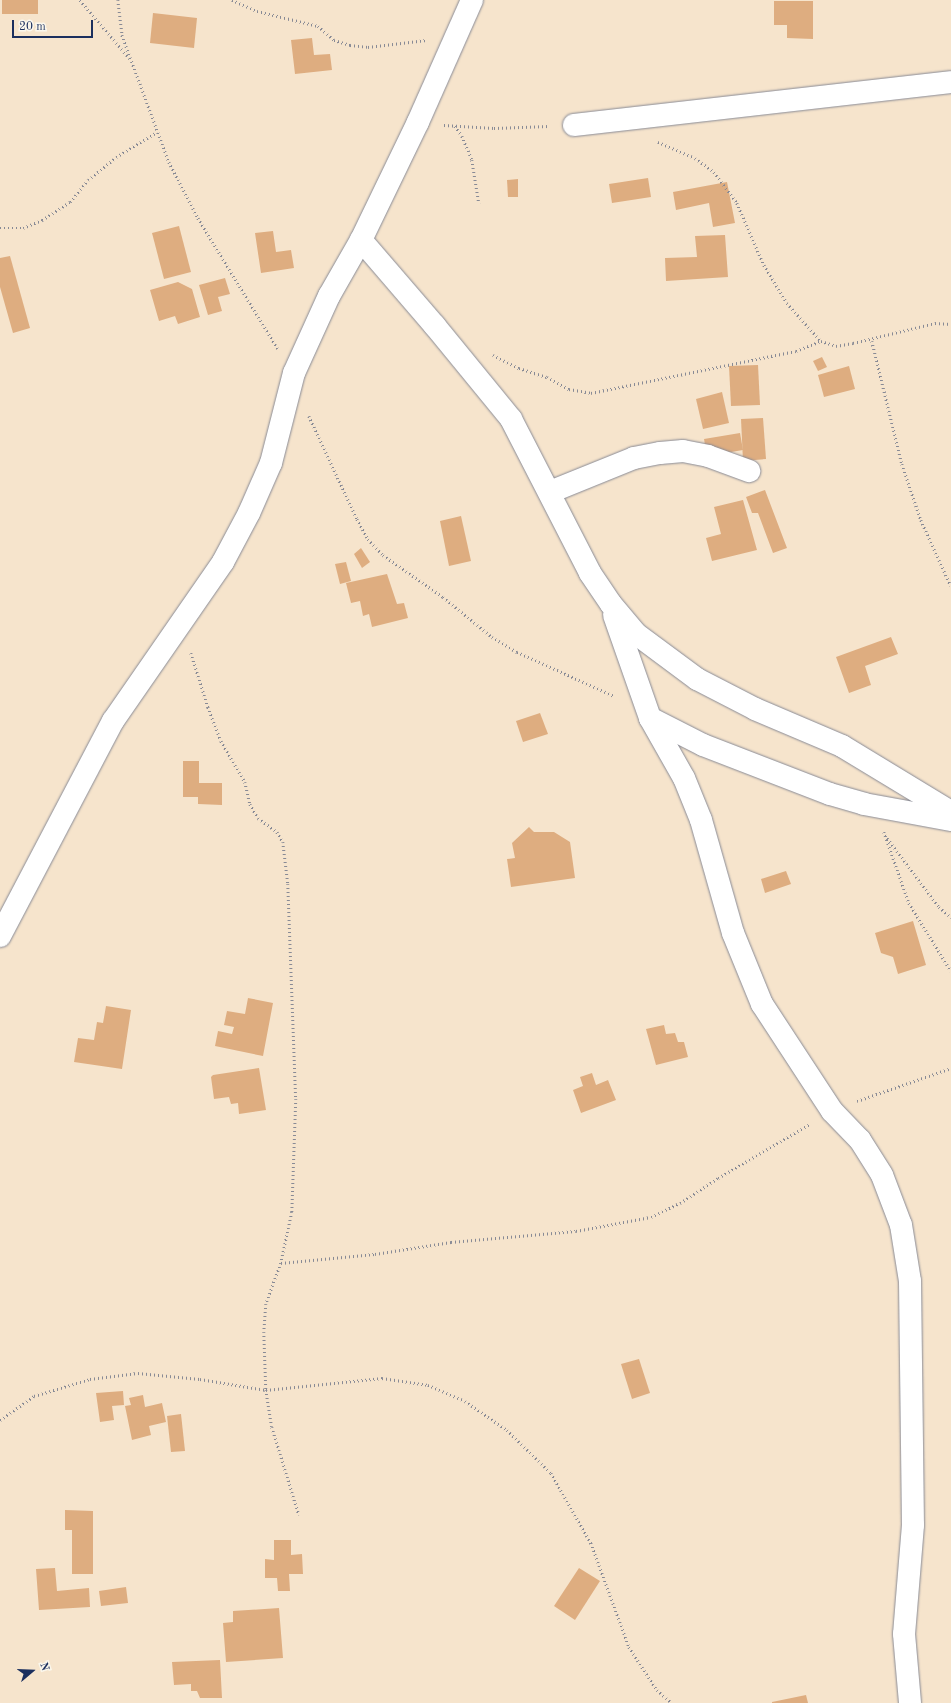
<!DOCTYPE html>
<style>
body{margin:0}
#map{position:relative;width:951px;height:1703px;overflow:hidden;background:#f6e4cc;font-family:"Old Standard TT",serif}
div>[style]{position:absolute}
.building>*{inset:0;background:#dead80}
.path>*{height:2.5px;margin-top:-1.25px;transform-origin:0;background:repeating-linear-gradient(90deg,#888a95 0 1px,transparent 0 4px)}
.roads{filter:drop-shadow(0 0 1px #888a95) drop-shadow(0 0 1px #888a95)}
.street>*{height:22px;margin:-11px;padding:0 11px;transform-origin:11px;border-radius:11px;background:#fff}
span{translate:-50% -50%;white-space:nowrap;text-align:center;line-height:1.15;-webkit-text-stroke:3px #fbf7ec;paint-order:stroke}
.north{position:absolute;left:12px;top:1651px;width:40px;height:40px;-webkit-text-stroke:3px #fbf7ec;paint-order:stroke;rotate:71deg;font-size:11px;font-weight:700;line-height:16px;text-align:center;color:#1b2f5e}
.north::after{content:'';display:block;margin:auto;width:14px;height:18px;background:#1b2f5e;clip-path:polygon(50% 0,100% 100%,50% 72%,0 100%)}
.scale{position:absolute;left:12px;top:20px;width:81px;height:18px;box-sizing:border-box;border:2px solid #1b2f5e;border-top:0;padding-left:5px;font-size:12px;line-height:14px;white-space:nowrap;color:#1b2f5e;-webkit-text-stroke:3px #fbf7ec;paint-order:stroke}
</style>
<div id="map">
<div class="building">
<i style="clip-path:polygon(2px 0,38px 0,38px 14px,2px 14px)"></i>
<i style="clip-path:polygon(774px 1px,813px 1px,813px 39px,787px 38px,787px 25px,774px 25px)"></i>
<i style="clip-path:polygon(153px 13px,197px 18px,194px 48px,150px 43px)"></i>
<i style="clip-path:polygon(312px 38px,314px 55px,330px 54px,332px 70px,295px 74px,291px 40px)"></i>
<i style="clip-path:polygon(648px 178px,651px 197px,612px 203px,609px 184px)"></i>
<i style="clip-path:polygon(518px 179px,518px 197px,508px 197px,507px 180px)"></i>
<i style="clip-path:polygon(727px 182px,735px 223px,713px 227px,709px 203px,676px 210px,673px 192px)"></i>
<i style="clip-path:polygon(179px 226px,191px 272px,164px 279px,152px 233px)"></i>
<i style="clip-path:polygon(273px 231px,276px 252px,291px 250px,294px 268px,261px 273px,255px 233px)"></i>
<i style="clip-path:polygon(725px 235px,728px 277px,666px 281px,665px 258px,697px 257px,695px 236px)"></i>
<i style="clip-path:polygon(10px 256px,30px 328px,13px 333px,0 287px,0 258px)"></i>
<i style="clip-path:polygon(225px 278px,230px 294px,218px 297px,222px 311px,208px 315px,199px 285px)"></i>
<i style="clip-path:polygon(178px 282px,192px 289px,200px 317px,178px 324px,175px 316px,159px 321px,150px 290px)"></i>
<i style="clip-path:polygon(822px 357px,827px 367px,818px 371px,813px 361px)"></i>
<i style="clip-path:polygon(758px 365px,760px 405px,731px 406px,729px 366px)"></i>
<i style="clip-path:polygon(849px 366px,855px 389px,824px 397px,818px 375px)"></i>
<i style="clip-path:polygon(722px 392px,729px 423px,703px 429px,696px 399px)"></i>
<i style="clip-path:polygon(763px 418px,766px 459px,743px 461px,741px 419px)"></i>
<i style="clip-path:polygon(740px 433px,743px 450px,707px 456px,704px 439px)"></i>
<i style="clip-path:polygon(765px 490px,787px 548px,773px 553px,758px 513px,752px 513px,746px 497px)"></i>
<i style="clip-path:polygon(743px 500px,757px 550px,712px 561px,706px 538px,721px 534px,714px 507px)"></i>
<i style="clip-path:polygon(461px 516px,471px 561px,449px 566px,440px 521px)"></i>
<i style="clip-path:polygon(361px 548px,370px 562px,362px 568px,354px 554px)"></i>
<i style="clip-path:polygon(346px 562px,351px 581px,340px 584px,335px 564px)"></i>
<i style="clip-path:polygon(387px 574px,397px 604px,404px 603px,408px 618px,372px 627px,369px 614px,363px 616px,360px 601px,351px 603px,346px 583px)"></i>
<i style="clip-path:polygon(891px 637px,898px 654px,865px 666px,871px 685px,849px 693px,836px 657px)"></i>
<i style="clip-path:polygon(540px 713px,548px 734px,523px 742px,516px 721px)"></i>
<i style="clip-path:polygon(183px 761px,199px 761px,199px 783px,222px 783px,222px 805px,198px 804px,198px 797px,183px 797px)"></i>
<i style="clip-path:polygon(529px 827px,534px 832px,554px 832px,570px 842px,575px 878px,511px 887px,507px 859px,515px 858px,512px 843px)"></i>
<i style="clip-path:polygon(786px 871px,791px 884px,765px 893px,761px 879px)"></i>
<i style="clip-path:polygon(913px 921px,926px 965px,898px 974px,893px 957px,881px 953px,875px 933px)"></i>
<i style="clip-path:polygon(248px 998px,273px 1003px,263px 1056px,215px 1046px,218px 1031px,232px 1034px,234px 1027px,224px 1025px,227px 1011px,245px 1014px)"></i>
<i style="clip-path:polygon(106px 1006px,131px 1010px,122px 1069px,74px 1062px,78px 1038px,94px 1040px,97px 1022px,103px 1023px)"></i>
<i style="clip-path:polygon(664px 1025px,666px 1034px,675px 1033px,678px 1042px,684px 1042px,688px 1057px,656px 1065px,646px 1029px)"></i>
<i style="clip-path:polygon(259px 1068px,266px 1110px,239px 1114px,238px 1103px,231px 1104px,229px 1097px,214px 1099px,211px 1077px,213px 1075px)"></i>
<i style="clip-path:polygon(592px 1073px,596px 1085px,608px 1080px,616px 1100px,581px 1113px,573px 1090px,583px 1086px,580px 1077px)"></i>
<i style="clip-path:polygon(639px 1359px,650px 1393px,632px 1399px,621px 1364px)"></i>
<i style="clip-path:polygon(123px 1391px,124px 1405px,112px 1406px,114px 1420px,100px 1422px,96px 1393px)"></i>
<i style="clip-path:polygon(143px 1395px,145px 1407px,162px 1403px,166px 1422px,149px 1426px,151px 1435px,132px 1440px,125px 1406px,131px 1405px,129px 1398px)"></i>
<i style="clip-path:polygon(181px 1414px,185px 1451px,171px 1452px,167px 1416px)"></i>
<i style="clip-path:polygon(65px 1510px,93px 1511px,93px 1574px,72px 1574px,72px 1530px,65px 1530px)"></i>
<i style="clip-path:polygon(274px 1540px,291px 1540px,291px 1555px,302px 1554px,303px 1574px,289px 1574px,290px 1591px,278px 1591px,277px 1578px,265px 1578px,265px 1559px,274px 1560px)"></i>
<i style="clip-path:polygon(55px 1568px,57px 1591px,89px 1588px,90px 1607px,39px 1610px,36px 1569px)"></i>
<i style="clip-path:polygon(579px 1568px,600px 1581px,575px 1620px,554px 1606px)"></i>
<i style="clip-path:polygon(126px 1587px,128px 1603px,101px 1606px,99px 1591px)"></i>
<i style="clip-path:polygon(279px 1608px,283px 1658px,226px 1662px,223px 1623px,233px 1622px,233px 1611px)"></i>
<i style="clip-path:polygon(220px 1660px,222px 1698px,200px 1698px,197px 1691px,191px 1691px,191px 1684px,174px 1685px,172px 1662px)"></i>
<i style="clip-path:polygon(806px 1695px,808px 1703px,772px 1703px,772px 1702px)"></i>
</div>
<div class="path">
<i style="left:80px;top:0;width:77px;rotate:49.7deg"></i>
<i style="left:118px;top:0;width:35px;rotate:83deg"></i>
<i style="left:122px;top:35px;width:135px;rotate:69.7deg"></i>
<i style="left:169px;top:162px;width:63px;rotate:62.6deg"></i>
<i style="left:198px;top:218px;width:153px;rotate:58.6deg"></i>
<i style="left:232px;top:0;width:27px;rotate:24deg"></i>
<i style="left:257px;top:11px;width:63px;rotate:13.8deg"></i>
<i style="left:318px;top:26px;width:21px;rotate:41deg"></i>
<i style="left:334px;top:40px;width:17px;rotate:17deg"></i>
<i style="left:350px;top:45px;width:18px;rotate:6deg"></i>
<i style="left:368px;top:47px;width:59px;rotate:-6.8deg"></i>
<i style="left:444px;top:125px;width:50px;rotate:3.4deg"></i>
<i style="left:494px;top:128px;width:55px;rotate:-2.1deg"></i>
<i style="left:455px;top:126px;width:12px;rotate:55deg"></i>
<i style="left:462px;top:136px;width:26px;rotate:67deg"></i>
<i style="left:472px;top:160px;width:44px;rotate:80.8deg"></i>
<i style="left:658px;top:142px;width:40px;rotate:23.4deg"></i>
<i style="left:695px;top:158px;width:24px;rotate:36deg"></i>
<i style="left:714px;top:172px;width:39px;rotate:53deg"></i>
<i style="left:737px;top:203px;width:68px;rotate:66.5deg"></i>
<i style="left:764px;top:265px;width:44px;rotate:58.8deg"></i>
<i style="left:787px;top:303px;width:51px;rotate:48.2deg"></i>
<i style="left:821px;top:341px;width:16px;rotate:18deg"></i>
<i style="left:836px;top:346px;width:17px;rotate:-10deg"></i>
<i style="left:853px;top:343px;width:84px;rotate:-13.7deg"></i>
<i style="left:935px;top:323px;width:16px;rotate:4deg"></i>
<i style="left:0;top:228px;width:23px"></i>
<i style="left:23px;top:228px;width:21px;rotate:-23deg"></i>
<i style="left:42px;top:220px;width:33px;rotate:-33deg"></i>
<i style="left:70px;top:202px;width:28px;rotate:-51deg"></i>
<i style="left:88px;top:180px;width:36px;rotate:-39deg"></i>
<i style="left:116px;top:157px;width:48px;rotate:-31.4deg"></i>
<i style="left:872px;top:341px;width:127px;rotate:76.3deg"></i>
<i style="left:902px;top:464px;width:59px;rotate:71.3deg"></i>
<i style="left:921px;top:520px;width:72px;rotate:65.6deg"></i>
<i style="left:493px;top:355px;width:29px;rotate:27deg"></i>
<i style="left:519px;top:368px;width:29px;rotate:18deg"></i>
<i style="left:547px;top:377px;width:25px;rotate:29deg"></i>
<i style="left:569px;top:389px;width:22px;rotate:10deg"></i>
<i style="left:591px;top:393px;width:209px;rotate:-11.6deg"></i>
<i style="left:796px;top:351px;width:27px;rotate:-22deg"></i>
<i style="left:309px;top:416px;width:114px;rotate:65deg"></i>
<i style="left:357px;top:519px;width:23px;rotate:61deg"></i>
<i style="left:368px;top:539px;width:22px;rotate:47deg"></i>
<i style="left:383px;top:555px;width:73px;rotate:35deg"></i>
<i style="left:443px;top:597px;width:63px;rotate:39.2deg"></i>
<i style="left:492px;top:637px;width:29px;rotate:31deg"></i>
<i style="left:517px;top:652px;width:107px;rotate:24.4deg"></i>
<i style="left:191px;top:653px;width:57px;rotate:72.5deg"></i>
<i style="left:208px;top:707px;width:36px;rotate:69deg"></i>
<i style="left:221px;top:741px;width:48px;rotate:59.7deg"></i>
<i style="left:245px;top:782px;width:23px;rotate:77deg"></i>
<i style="left:250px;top:804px;width:16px;rotate:60deg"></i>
<i style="left:258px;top:818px;width:24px;rotate:36deg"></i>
<i style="left:277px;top:832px;width:12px;rotate:59deg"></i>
<i style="left:283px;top:842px;width:42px;rotate:83.2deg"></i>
<i style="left:288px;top:884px;width:215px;rotate:87.9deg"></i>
<i style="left:296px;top:1099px;width:113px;rotate:92deg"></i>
<i style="left:292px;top:1212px;width:52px;rotate:102.2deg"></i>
<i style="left:281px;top:1263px;width:44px;rotate:110.1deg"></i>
<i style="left:266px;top:1304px;width:28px;rotate:94deg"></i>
<i style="left:264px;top:1332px;width:58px;rotate:88deg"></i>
<i style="left:266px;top:1390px;width:37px;rotate:81deg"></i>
<i style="left:272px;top:1427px;width:92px;rotate:72.9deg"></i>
<i style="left:884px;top:832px;width:75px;rotate:70.6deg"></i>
<i style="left:909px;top:903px;width:80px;rotate:58.3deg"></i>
<i style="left:885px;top:835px;width:90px;rotate:53.1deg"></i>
<i style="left:939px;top:907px;width:16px;rotate:40deg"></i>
<i style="left:857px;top:1101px;width:100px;rotate:-19.3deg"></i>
<i style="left:281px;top:1263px;width:94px;rotate:-5.5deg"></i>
<i style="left:375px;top:1254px;width:77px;rotate:-9deg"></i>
<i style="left:451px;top:1242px;width:125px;rotate:-5deg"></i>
<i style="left:576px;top:1231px;width:76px;rotate:-10.6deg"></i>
<i style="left:651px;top:1217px;width:32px;rotate:-26deg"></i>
<i style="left:680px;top:1203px;width:45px;rotate:-33.3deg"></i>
<i style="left:718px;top:1178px;width:107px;rotate:-30.4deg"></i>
<i style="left:0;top:1420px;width:42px;rotate:-35.2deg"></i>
<i style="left:34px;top:1396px;width:59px;rotate:-16.9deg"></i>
<i style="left:90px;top:1379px;width:48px;rotate:-7.1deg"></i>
<i style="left:138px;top:1373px;width:62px;rotate:5.5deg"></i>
<i style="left:200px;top:1379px;width:67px;rotate:9.5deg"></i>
<i style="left:266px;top:1390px;width:117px;rotate:-5.9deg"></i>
<i style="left:382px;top:1378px;width:47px;rotate:8.7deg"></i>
<i style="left:428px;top:1385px;width:40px;rotate:23.4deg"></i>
<i style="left:465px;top:1401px;width:51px;rotate:34.6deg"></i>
<i style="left:507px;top:1430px;width:62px;rotate:44.3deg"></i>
<i style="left:551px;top:1473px;width:81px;rotate:60.3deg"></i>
<i style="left:591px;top:1543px;width:111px;rotate:69.9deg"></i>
<i style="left:629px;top:1647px;width:51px;rotate:56.9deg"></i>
<i style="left:657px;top:1690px;width:20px;rotate:41deg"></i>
</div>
<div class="roads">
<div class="street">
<i style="left:574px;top:125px;width:379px;rotate:-6.5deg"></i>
<i style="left:361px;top:240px;width:113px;rotate:49.3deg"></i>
<i style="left:435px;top:326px;width:120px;rotate:50.7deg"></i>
<i style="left:511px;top:419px;width:173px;rotate:62.8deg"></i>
<i style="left:590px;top:573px;width:37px;rotate:56deg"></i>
<i style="left:611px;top:604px;width:38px;rotate:50deg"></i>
<i style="left:635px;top:633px;width:77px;rotate:36.6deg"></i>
<i style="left:697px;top:679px;width:65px;rotate:27.3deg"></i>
<i style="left:755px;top:709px;width:95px;rotate:23deg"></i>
<i style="left:842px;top:746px;width:127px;rotate:31.2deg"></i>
<i style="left:550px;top:492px;width:91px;rotate:-22deg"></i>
<i style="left:634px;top:458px;width:26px;rotate:-11deg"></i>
<i style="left:660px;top:453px;width:23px;rotate:-5deg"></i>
<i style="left:683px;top:451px;width:25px;rotate:11deg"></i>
<i style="left:708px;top:456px;width:44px;rotate:20.1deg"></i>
<i style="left:614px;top:615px;width:109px;rotate:70.7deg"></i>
<i style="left:650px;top:718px;width:59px;rotate:27deg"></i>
<i style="left:703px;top:745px;width:136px;rotate:21.1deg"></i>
<i style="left:830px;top:794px;width:35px;rotate:16deg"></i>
<i style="left:864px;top:804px;width:88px;rotate:10.4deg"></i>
<i style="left:650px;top:718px;width:69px;rotate:60.5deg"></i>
<i style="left:684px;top:778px;width:45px;rotate:68deg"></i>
<i style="left:701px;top:820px;width:117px;rotate:74.2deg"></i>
<i style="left:733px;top:933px;width:77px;rotate:67.8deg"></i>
<i style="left:762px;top:1004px;width:128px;rotate:56.8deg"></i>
<i style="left:832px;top:1111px;width:40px;rotate:46deg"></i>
<i style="left:860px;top:1140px;width:41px;rotate:57.8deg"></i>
<i style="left:882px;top:1175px;width:53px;rotate:69.2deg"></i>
<i style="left:901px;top:1225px;width:57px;rotate:80.9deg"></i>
<i style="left:910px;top:1281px;width:244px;rotate:89.3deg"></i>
<i style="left:913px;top:1525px;width:109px;rotate:94.7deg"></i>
<i style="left:904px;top:1634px;width:69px;rotate:85deg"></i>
<i style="left:0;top:936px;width:243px;rotate:-62.3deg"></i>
<i style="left:113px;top:721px;width:193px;rotate:-55.3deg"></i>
<i style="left:223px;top:562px;width:55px;rotate:-62deg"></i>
<i style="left:249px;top:513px;width:55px;rotate:-66.3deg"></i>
<i style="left:271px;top:463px;width:93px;rotate:-75.7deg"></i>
<i style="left:294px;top:373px;width:85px;rotate:-65.6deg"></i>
<i style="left:329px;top:296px;width:64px;rotate:-60.3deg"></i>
<i style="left:361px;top:240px;width:131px;rotate:-64.2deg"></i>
<i style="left:418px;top:122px;width:133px;rotate:-66.1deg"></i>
</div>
</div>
<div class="north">N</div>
<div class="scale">20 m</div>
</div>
